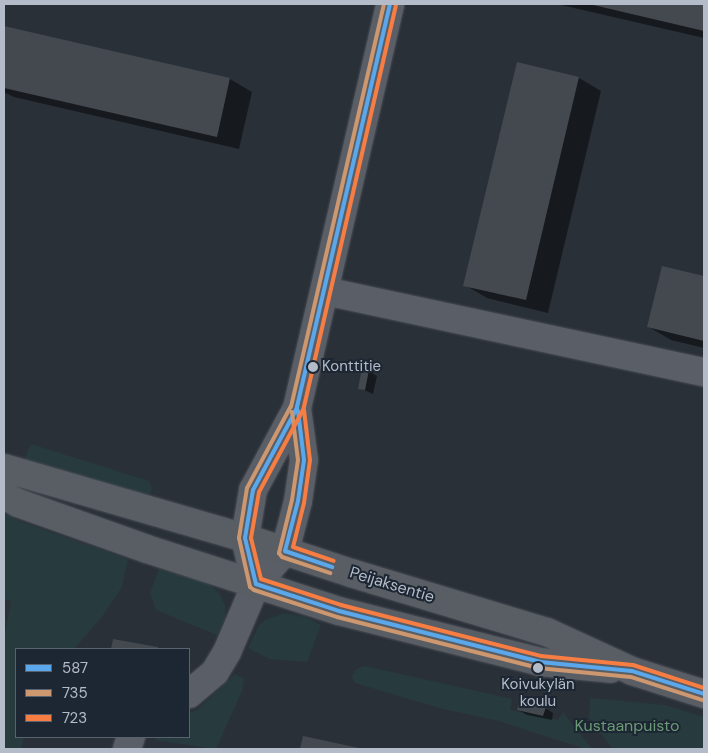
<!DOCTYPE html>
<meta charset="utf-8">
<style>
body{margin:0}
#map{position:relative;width:708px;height:753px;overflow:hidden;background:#2a3038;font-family:"DM Sans",sans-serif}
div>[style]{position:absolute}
.green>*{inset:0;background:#273a3e}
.shadow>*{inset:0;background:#0007}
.building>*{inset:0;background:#444950}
.roads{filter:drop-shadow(0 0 1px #484c53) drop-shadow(0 0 1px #484c53)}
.minor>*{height:28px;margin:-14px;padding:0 14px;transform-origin:14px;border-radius:14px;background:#5a5e66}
.tertiary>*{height:28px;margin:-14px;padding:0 14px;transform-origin:14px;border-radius:14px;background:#5a5e66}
.secondary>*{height:28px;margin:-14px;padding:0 14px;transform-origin:14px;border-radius:14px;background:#595d64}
.bus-1>*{height:4px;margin:-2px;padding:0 2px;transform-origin:2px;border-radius:2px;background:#5aa8eb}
.bus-2>*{height:4px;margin:-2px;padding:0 2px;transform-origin:2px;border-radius:2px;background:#cd976f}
.bus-3>*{height:4px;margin:-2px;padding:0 2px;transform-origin:2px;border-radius:2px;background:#f77d43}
.dots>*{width:14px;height:14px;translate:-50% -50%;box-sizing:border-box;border:2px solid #1d2633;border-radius:50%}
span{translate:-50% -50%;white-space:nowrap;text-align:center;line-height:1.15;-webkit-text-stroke:4px #1d2633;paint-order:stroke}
.bus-label{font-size:15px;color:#b4bcc9}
.left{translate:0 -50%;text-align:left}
.street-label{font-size:16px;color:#b4bcc9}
.park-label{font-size:16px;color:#6b9a76}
.frame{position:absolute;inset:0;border:5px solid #b4bcc9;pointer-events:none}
.legend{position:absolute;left:15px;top:648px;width:175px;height:90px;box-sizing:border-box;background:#1d2633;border:1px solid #59626f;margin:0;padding:6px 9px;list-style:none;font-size:15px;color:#b4bcc9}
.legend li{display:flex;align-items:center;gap:10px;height:25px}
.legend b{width:25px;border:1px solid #59626f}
</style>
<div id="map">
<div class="green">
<i style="clip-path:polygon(31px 444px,149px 481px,152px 489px,149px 498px,23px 462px)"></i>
<i style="clip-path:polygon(4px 512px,19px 521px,128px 559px,122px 587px,102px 617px,74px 649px,16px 649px,16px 737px,24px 737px,21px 749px,4px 749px,4px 639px,11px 601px,4px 599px)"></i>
<i style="clip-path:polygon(159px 569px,208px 583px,219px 593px,225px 605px,225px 618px,217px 635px,156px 610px,150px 593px)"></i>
<i style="clip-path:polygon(284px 613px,306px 617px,321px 625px,307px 662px,270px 659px,248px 648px,258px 627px,265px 620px)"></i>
<i style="clip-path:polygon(365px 666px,512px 699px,510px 710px,558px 720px,563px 712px,592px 749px,585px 749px,499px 721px,443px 709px,355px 683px,352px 677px,356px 669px)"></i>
<i style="clip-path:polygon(235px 674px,244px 679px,242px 691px,216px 749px,155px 740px,156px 737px,189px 737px,189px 713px,197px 710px)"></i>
<i style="clip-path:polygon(590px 698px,665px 705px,704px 717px,704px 749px,613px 749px,589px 718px)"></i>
</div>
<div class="shadow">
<i style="clip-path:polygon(557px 4px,704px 4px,704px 38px)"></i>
<i style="clip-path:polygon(5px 27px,230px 79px,252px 92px,239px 149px,14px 97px,4px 92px)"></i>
<i style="clip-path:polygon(579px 78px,601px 91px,548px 313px,487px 298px,465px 285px)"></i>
<i style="clip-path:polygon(663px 267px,704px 277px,704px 348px,671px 340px,649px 327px)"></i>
<i style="clip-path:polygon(369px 371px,377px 376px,373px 394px,360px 388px)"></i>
<i style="clip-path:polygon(114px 640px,158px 648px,160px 649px,112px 649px)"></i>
<i style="clip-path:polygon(545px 708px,553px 713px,552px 720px,527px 715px,519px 710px)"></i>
<i style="clip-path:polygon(304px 737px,356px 749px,301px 749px)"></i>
</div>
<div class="building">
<i style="clip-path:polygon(589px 4px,704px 4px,704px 31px)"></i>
<i style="clip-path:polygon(4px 26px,230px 78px,217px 137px,4px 88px)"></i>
<i style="clip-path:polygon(517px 62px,579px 77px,526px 300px,463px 286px)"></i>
<i style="clip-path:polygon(662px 266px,704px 276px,704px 341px,647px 327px)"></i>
<i style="clip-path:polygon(362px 368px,369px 370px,365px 390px,358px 389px)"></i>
<i style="clip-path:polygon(113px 639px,158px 647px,158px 649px,111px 649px)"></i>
<i style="clip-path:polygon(520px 701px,546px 707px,543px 716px,517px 710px)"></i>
<i style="clip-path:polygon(303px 736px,359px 748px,359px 749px,300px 749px)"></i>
</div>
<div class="roads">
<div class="minor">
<i style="left:325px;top:291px;width:388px;rotate:12.1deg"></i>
<i style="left:189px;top:694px;width:34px;rotate:-40deg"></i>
<i style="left:215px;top:672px;width:23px;rotate:-59deg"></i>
<i style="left:227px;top:652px;width:74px;rotate:-66.9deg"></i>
<i style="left:127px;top:749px;width:13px;rotate:-72deg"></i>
</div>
<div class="tertiary">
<i style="left:256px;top:584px;width:47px;rotate:-103.4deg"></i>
<i style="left:245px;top:538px;width:49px;rotate:-80.5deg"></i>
<i style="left:253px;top:490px;width:93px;rotate:-61.8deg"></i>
<i style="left:297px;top:408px;width:415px;rotate:-77deg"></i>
<i style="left:256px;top:584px;width:44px;rotate:-48.7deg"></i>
<i style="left:285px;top:551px;width:52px;rotate:-75.4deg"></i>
<i style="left:298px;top:501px;width:41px;rotate:-81.7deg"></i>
<i style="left:304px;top:460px;width:52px;rotate:-97.7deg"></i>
</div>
<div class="secondary">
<i style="left:4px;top:468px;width:251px;rotate:16.2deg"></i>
<i style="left:245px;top:538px;width:112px;rotate:18.3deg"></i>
<i style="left:351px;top:573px;width:205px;rotate:16.8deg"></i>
<i style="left:547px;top:632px;width:94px;rotate:24.6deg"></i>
<i style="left:632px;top:671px;width:76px;rotate:17.7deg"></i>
<i style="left:4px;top:495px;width:16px;rotate:30deg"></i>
<i style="left:18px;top:503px;width:137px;rotate:19.6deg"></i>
<i style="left:147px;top:549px;width:202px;rotate:17.9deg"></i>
<i style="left:339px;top:611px;width:207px;rotate:14.2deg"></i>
<i style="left:540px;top:662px;width:71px;rotate:5.6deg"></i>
</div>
</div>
<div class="bus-1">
<i style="left:390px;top:4px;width:415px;rotate:103deg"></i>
<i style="left:297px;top:408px;width:93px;rotate:118.2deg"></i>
<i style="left:253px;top:490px;width:49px;rotate:99.5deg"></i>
<i style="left:245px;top:538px;width:47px;rotate:76.6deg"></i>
<i style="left:256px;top:584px;width:87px;rotate:18deg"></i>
<i style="left:339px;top:611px;width:207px;rotate:14.2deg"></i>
<i style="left:540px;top:662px;width:92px;rotate:5.6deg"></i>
<i style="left:632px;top:671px;width:76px;rotate:17.7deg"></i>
<i style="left:298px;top:411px;width:49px;rotate:83deg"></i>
<i style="left:304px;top:460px;width:41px;rotate:98.3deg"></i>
<i style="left:298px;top:501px;width:52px;rotate:104.6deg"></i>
<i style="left:285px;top:551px;width:50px;rotate:18.8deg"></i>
</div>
<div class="bus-2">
<i style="left:384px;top:4px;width:413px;rotate:103deg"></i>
<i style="left:291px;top:406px;width:93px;rotate:118.2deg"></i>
<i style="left:247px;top:488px;width:51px;rotate:99.1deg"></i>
<i style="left:239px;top:538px;width:50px;rotate:77.3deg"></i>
<i style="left:250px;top:587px;width:5px;rotate:37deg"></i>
<i style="left:254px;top:590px;width:87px;rotate:18deg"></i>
<i style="left:337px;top:617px;width:207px;rotate:14.2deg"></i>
<i style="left:538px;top:668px;width:93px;rotate:5.5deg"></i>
<i style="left:631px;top:677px;width:75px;rotate:17.9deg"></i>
<i style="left:292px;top:412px;width:48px;rotate:82.9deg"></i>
<i style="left:298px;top:460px;width:40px;rotate:98.5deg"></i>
<i style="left:292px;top:500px;width:55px;rotate:103.8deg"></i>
<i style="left:279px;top:553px;width:5px;rotate:53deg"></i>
<i style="left:282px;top:557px;width:51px;rotate:18.4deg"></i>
</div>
<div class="bus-3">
<i style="left:396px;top:5px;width:416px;rotate:102.9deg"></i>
<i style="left:303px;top:410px;width:93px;rotate:118.2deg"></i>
<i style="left:259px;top:492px;width:47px;rotate:99.9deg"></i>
<i style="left:251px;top:538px;width:42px;rotate:76.3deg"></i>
<i style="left:261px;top:579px;width:84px;rotate:18deg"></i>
<i style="left:341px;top:605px;width:206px;rotate:14.3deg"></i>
<i style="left:541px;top:656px;width:92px;rotate:5.6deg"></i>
<i style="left:633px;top:665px;width:75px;rotate:17.9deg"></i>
<i style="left:304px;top:410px;width:50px;rotate:83.2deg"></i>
<i style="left:310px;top:460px;width:43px;rotate:97.9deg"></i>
<i style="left:304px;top:503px;width:45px;rotate:104deg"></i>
<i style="left:293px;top:547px;width:43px;rotate:18.9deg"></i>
</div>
<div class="dots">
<i style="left:313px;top:367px;background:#b4bcc9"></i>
<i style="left:538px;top:668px;background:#b4bcc9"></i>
</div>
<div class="bus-label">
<span class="left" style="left:322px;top:367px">Konttitie</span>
<span style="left:538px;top:693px">Koivukylän<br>koulu</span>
</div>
<div class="street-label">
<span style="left:392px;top:585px;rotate:17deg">Peijaksentie</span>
</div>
<div class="park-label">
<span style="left:627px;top:726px">Kustaanpuisto</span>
</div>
<div class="frame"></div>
<ul class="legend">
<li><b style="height:6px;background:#5aa8eb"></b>587</li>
<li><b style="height:6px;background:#cd976f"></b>735</li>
<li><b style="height:6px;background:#f77d43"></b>723</li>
</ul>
</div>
